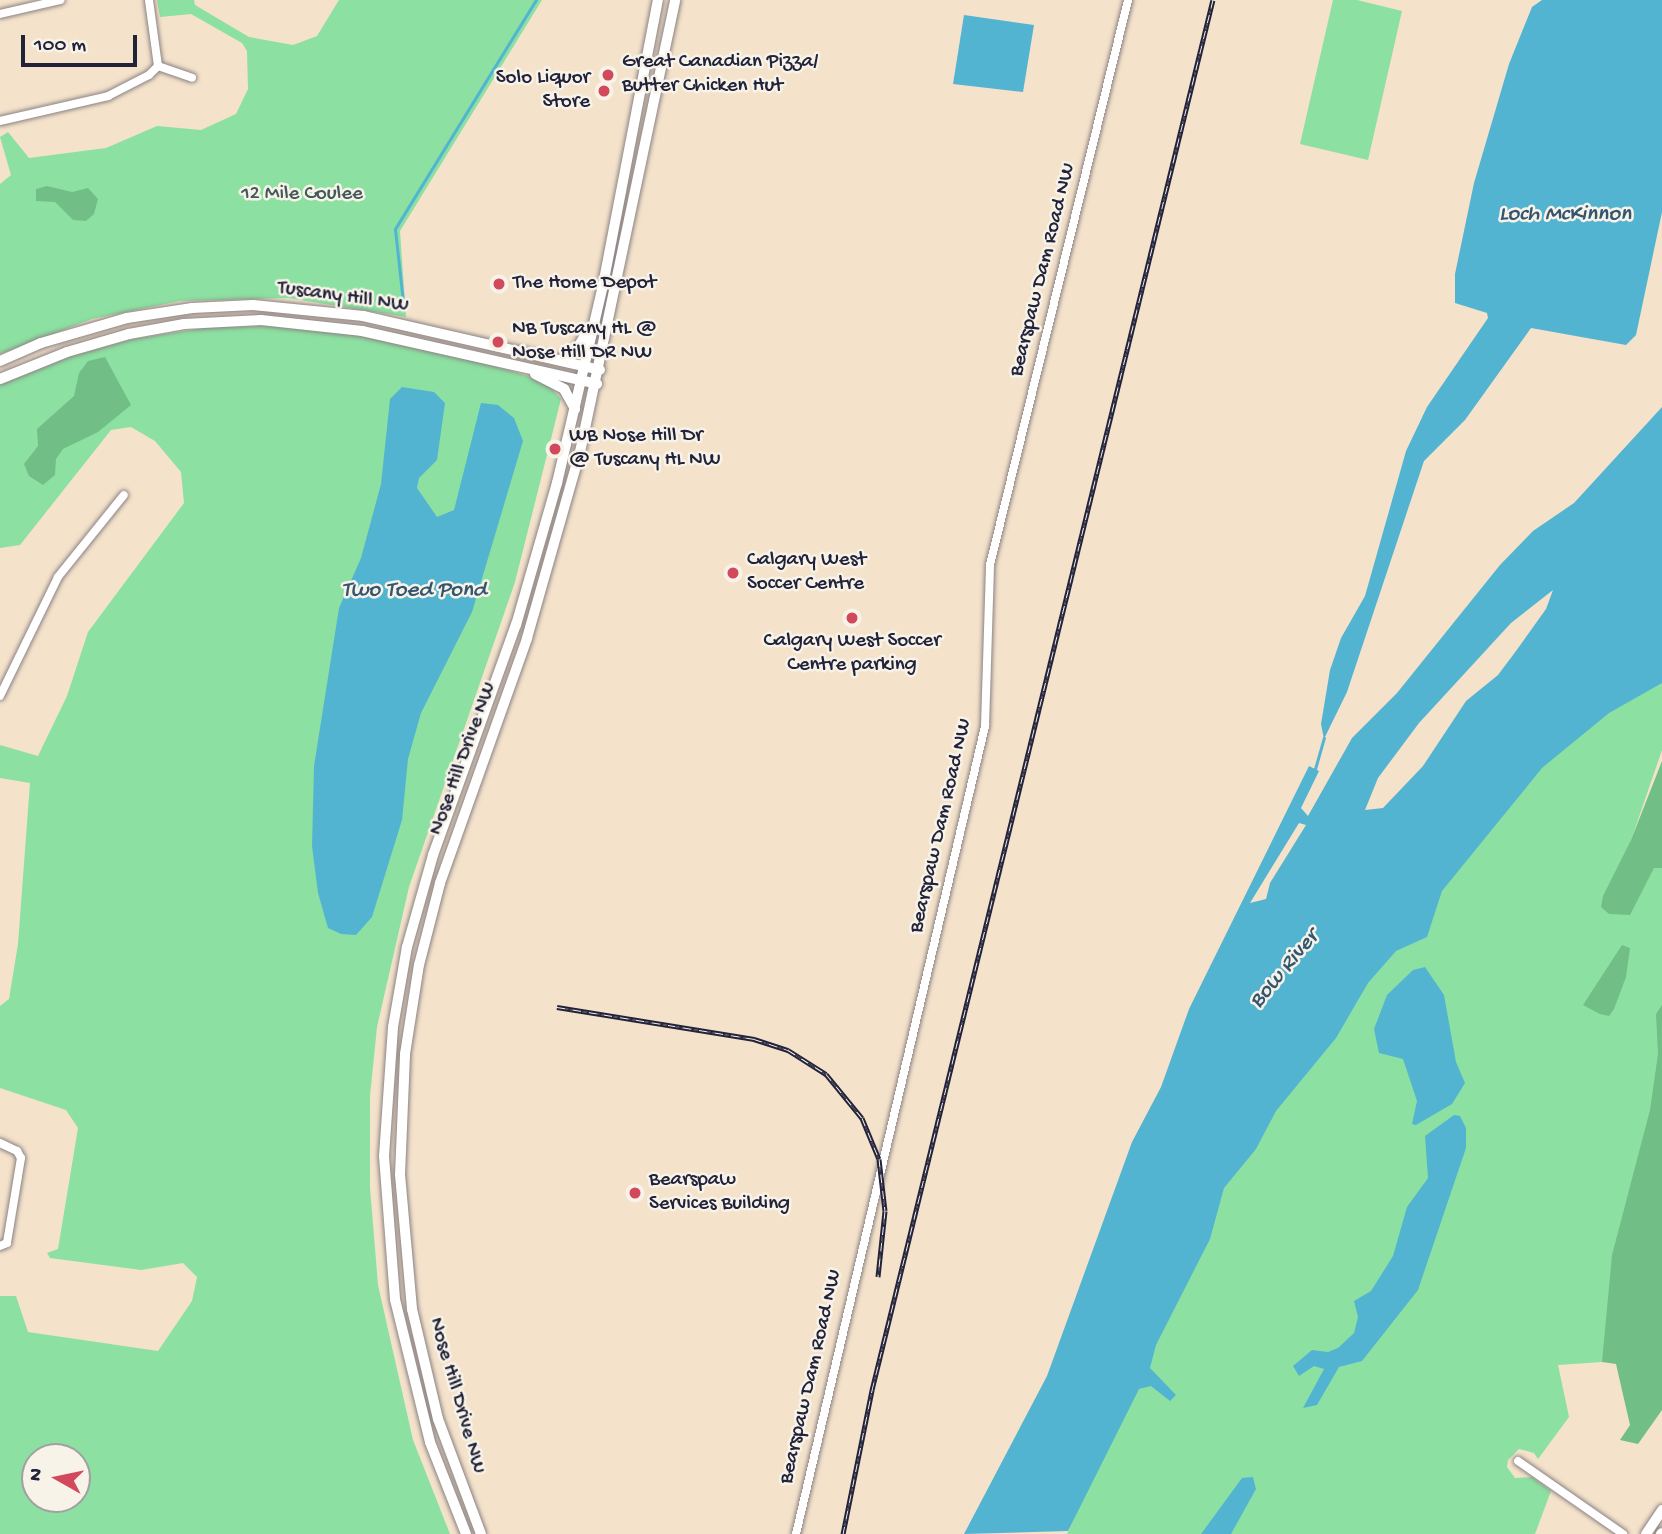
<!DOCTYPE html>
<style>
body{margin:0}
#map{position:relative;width:1662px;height:1534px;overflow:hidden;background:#f4e2cb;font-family:"Gochi Hand",sans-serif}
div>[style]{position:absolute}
.green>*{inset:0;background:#8ce0a1}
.forest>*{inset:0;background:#71be87}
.water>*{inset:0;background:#53b4d1}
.stream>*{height:2.5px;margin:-1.25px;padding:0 1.25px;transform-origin:1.25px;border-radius:1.25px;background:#53b4d1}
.roads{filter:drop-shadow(0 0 2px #8b8283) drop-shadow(0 0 2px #8b8283)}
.minor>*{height:8px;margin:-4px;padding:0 4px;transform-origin:4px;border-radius:4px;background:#fff}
.tertiary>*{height:10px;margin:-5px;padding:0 5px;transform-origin:5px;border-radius:5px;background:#fff}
.rail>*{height:5px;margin-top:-2.5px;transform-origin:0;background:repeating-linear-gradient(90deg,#f7f3e8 0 8px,#22223b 0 16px);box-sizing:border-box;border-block:2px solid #22223b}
.dots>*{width:19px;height:19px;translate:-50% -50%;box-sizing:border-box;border:4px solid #f7f3e8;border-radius:50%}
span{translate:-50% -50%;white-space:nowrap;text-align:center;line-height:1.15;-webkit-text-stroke:5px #f7f3e8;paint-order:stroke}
.poi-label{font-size:21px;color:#22223b}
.left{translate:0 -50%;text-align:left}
.right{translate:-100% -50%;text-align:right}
.park-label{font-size:21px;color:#425b5a}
.street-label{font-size:21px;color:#22223b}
.water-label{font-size:23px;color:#335570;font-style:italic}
.north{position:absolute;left:21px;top:1443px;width:70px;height:70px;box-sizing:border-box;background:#f7f3e8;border:2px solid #a29fa3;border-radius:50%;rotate:279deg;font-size:19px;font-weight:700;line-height:28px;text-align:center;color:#22223b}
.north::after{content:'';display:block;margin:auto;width:24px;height:32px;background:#d1495b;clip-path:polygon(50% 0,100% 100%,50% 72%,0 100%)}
.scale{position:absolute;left:21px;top:35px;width:116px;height:32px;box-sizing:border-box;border:4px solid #22223b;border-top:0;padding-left:9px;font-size:21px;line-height:24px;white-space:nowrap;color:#22223b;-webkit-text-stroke:5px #f7f3e8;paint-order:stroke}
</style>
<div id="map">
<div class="green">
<i style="clip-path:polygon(157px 0,194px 0,195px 5px,249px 37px,293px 45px,317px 36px,339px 0,542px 0,400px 231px,406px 317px,288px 298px,180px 301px,92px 319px,0 354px,0 184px,11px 175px,0 137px,8px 132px,29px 158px,106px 148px,157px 126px,201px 130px,236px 114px,248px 89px,247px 51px,242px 43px,191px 14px,160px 17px)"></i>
<i style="clip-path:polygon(1333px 0,1357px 0,1402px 11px,1368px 160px,1300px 144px)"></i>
<i style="clip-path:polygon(evenodd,271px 326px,343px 332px,487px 364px,545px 381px,561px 399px,515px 582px,409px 887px,377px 1027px,370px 1096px,370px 1188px,378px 1285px,413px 1440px,450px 1534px,0 1534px,0 1296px,16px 1296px,28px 1332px,158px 1351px,192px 1301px,197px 1277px,183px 1263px,141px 1270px,50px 1258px,47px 1253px,58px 1249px,78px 1128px,66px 1110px,0 1088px,0 1006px,9px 999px,18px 944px,30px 783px,0 778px,0 745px,38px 756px,67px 696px,88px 632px,184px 503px,181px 472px,155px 441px,131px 427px,111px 430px,20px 545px,0 548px,0 385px,71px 356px,133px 339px,211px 327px,271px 326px,35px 1457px,77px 1457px,77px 1499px,35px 1499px,35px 1457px)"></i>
<i style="clip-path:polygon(1662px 676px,1662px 750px,1628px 849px,1662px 862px,1662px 1141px,1602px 1362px,1558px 1365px,1569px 1417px,1538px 1459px,1534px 1453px,1519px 1449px,1508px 1460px,1507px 1467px,1515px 1478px,1532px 1477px,1551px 1491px,1535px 1534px,1067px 1534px,1220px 1181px,1371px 968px,1527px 772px,1631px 689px)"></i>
</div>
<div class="forest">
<i style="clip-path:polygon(47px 186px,72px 192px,88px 188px,98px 199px,94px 214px,86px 221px,73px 220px,55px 202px,36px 201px,36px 189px)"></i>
<i style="clip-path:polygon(105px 357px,131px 405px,98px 432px,63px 449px,56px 459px,55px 475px,43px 485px,29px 476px,24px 464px,38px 446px,37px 429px,74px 396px,79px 373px,88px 361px)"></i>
<i style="clip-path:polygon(1662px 761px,1662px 868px,1654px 868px,1630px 915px,1609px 914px,1601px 907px,1603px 896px,1631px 840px)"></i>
<i style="clip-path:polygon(1622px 945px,1630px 948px,1626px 977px,1614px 1009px,1609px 1016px,1600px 1014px,1583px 1005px)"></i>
<i style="clip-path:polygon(1662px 1005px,1662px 1410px,1638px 1444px,1620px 1440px,1630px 1425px,1616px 1364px,1602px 1362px,1612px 1255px,1650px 1110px,1658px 1054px,1656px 1014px)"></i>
</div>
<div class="water">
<i style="clip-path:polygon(1542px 0,1662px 0,1662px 212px,1636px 335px,1626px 345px,1531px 328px,1465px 420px,1424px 461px,1347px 692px,1324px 739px,1321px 724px,1330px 670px,1341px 638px,1365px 596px,1406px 451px,1427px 407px,1488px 318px,1487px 313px,1455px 303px,1455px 274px,1474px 183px,1509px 64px,1532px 7px)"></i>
<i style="clip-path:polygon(964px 15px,1034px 25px,1023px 92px,953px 84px)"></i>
<i style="clip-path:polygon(402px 387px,434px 392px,445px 403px,437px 460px,419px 478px,417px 488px,437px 517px,454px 510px,481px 403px,498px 405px,514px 418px,523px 441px,472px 612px,421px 713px,408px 759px,402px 820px,372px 917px,356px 935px,341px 934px,328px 928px,318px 893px,312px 846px,314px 766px,339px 608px,361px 558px,381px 484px,390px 399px)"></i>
<i style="clip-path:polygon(evenodd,1662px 407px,1662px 683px,1609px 713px,1542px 768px,1442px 891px,1427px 937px,1396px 951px,1368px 983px,1336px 1038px,1276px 1111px,1256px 1149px,1224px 1188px,1210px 1239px,1156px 1345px,1150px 1368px,1176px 1395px,1170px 1401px,1151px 1386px,1139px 1389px,1068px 1531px,964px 1534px,1047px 1376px,1132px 1142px,1161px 1087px,1189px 1009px,1309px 766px,1319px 771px,1301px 808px,1308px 816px,1352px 738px,1397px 693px,1500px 565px,1533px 531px,1574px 503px,1662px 407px,1553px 590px,1546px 609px,1516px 651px,1498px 675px,1466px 701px,1423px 766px,1383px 808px,1365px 810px,1378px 778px,1419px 723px,1511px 623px,1553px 590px,1662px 407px,1299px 823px,1306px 825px,1270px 883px,1266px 899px,1250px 903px,1299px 823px)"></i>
<i style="clip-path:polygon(1425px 967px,1444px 995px,1456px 1062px,1465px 1083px,1452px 1104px,1416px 1125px,1412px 1124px,1417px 1101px,1403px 1059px,1379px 1053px,1374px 1029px,1387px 995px,1413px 970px)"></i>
<i style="clip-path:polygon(1454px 1115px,1460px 1116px,1466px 1128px,1466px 1148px,1418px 1290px,1362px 1361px,1339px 1367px,1317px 1405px,1303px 1408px,1324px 1369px,1314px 1366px,1299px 1376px,1293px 1366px,1312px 1350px,1328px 1352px,1338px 1348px,1354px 1333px,1358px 1317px,1354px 1301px,1371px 1291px,1393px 1256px,1407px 1207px,1428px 1178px,1425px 1136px)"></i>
<i style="clip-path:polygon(1253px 1477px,1256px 1489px,1231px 1534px,1201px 1534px,1242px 1478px)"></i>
</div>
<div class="stream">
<i style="left:403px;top:302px;width:73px;rotate:-96.3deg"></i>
<i style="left:395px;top:229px;width:269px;rotate:-58.4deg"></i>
<i style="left:1315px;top:769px;width:32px;rotate:-74deg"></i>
</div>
<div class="roads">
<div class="minor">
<i style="left:0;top:14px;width:62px;rotate:-13.1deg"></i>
<i style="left:158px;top:66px;width:36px;rotate:19deg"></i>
<i style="left:0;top:121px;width:111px;rotate:-13deg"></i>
<i style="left:108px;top:96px;width:46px;rotate:-27.1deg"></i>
<i style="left:149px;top:75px;width:13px;rotate:-45deg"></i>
<i style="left:158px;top:66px;width:67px;rotate:-97.8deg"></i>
<i style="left:0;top:696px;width:132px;rotate:-64deg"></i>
<i style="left:58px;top:577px;width:105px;rotate:-51.2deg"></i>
<i style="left:0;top:1143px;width:19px;rotate:25deg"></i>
<i style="left:17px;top:1151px;width:8px;rotate:60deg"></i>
<i style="left:21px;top:1158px;width:86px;rotate:99.4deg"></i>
<i style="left:7px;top:1243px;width:8px;rotate:157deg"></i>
<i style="left:1518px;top:1461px;width:128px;rotate:34.8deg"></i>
<i style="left:796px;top:1534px;width:830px;rotate:-76.83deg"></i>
<i style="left:985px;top:726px;width:161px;rotate:-88.2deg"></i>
<i style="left:990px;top:565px;width:582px;rotate:-76.27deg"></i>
</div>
<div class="tertiary">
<i style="left:560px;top:360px;width:17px;rotate:-28deg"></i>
<i style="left:575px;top:352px;width:23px;rotate:-59deg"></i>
<i style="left:0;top:361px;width:45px;rotate:-23.7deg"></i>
<i style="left:41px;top:343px;width:90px;rotate:-16.2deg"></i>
<i style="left:127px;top:318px;width:66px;rotate:-8.7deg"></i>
<i style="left:192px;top:308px;width:61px;rotate:-2.8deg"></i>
<i style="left:253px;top:305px;width:111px;rotate:5.7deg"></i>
<i style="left:363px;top:316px;width:243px;rotate:12.8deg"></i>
<i style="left:535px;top:374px;width:33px;rotate:27deg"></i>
<i style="left:564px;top:389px;width:23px;rotate:61deg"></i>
<i style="left:0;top:379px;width:72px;rotate:-21.9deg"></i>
<i style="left:67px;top:352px;width:65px;rotate:-16.2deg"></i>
<i style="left:129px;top:334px;width:56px;rotate:-10.3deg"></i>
<i style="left:184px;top:324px;width:77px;rotate:-3deg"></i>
<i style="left:261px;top:320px;width:102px;rotate:6.2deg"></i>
<i style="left:362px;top:331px;width:241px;rotate:12.7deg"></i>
<i style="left:466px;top:1534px;width:99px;rotate:-111.4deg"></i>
<i style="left:430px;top:1442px;width:147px;rotate:-103.8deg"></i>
<i style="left:395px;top:1299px;width:143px;rotate:-94.4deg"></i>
<i style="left:384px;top:1156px;width:129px;rotate:-86deg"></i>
<i style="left:393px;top:1027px;width:81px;rotate:-80.1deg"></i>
<i style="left:407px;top:947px;width:96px;rotate:-74.2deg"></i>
<i style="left:433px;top:855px;width:245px;rotate:-70.2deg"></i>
<i style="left:516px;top:625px;width:148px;rotate:-73.9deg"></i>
<i style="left:557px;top:483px;width:203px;rotate:-76.9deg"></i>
<i style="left:603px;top:285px;width:290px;rotate:-79.1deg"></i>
<i style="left:481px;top:1534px;width:123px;rotate:-110.5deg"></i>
<i style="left:438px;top:1419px;width:113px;rotate:-103.3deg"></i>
<i style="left:412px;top:1309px;width:135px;rotate:-95.1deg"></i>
<i style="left:400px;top:1175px;width:121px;rotate:-87.6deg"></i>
<i style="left:405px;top:1054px;width:90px;rotate:-81.1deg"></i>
<i style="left:419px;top:965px;width:85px;rotate:-75.6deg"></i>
<i style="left:440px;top:883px;width:260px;rotate:-70.4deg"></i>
<i style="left:527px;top:638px;width:193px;rotate:-74.1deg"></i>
<i style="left:580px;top:452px;width:462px;rotate:-78.1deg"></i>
<i style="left:1646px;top:1534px;width:29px;rotate:-56deg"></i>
<i style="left:1661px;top:1534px;width:1px;rotate:-45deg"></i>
</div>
</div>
<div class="rail">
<i style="left:557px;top:1007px;width:200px;rotate:9.2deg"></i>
<i style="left:754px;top:1039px;width:36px;rotate:18deg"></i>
<i style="left:788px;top:1050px;width:45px;rotate:32.3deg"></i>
<i style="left:826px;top:1074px;width:57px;rotate:50.7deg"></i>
<i style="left:862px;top:1118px;width:44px;rotate:67.5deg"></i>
<i style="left:879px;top:1159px;width:52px;rotate:83.4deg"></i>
<i style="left:885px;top:1211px;width:66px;rotate:96.1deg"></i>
<i style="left:843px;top:1534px;width:147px;rotate:-78.6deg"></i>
<i style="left:872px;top:1390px;width:1431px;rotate:-76.22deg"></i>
</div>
<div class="dots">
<i style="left:608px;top:75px;background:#d1495b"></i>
<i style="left:604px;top:91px;background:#d1495b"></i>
<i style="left:499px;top:284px;background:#d1495b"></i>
<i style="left:498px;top:342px;background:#d1495b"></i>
<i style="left:555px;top:449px;background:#d1495b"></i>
<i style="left:733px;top:573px;background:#d1495b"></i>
<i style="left:852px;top:618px;background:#d1495b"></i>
<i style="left:635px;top:1193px;background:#d1495b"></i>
</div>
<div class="poi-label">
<span class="left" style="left:622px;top:75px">Great Canadian Pizza/<br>Butter Chicken Hut</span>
<span class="right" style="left:590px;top:91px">Solo Liquor<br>Store</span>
<span class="left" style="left:513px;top:284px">The Home Depot</span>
<span class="left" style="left:512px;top:342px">NB Tuscany HL @<br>Nose Hill DR NW</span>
<span class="left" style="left:569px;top:449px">WB Nose Hill Dr<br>@ Tuscany HL NW</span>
<span class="left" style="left:747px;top:573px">Calgary West<br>Soccer Centre</span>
<span style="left:852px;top:654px">Calgary West Soccer<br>Centre parking</span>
<span class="left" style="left:649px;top:1193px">Bearspaw<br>Services Building</span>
</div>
<div class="park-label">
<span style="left:302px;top:195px">12 Mile Coulee</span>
</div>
<div class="street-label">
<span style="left:1044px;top:270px;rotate:-76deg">Bearspaw Dam Road NW</span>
<span style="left:343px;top:298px;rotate:8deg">Tuscany Hill NW</span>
<span style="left:464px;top:759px;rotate:-70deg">Nose Hill Drive NW</span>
<span style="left:942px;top:826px;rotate:-77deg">Bearspaw Dam Road NW</span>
<span style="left:812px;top:1377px;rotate:-77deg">Bearspaw Dam Road NW</span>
<span style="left:456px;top:1396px;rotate:74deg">Nose Hill Drive NW</span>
</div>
<div class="water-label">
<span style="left:1565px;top:215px">Loch McKinnon</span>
<span style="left:414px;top:591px">Two Toed Pond</span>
<span style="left:1285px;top:970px;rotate:-50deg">Bow River</span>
</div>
<div class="north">N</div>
<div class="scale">100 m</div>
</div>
